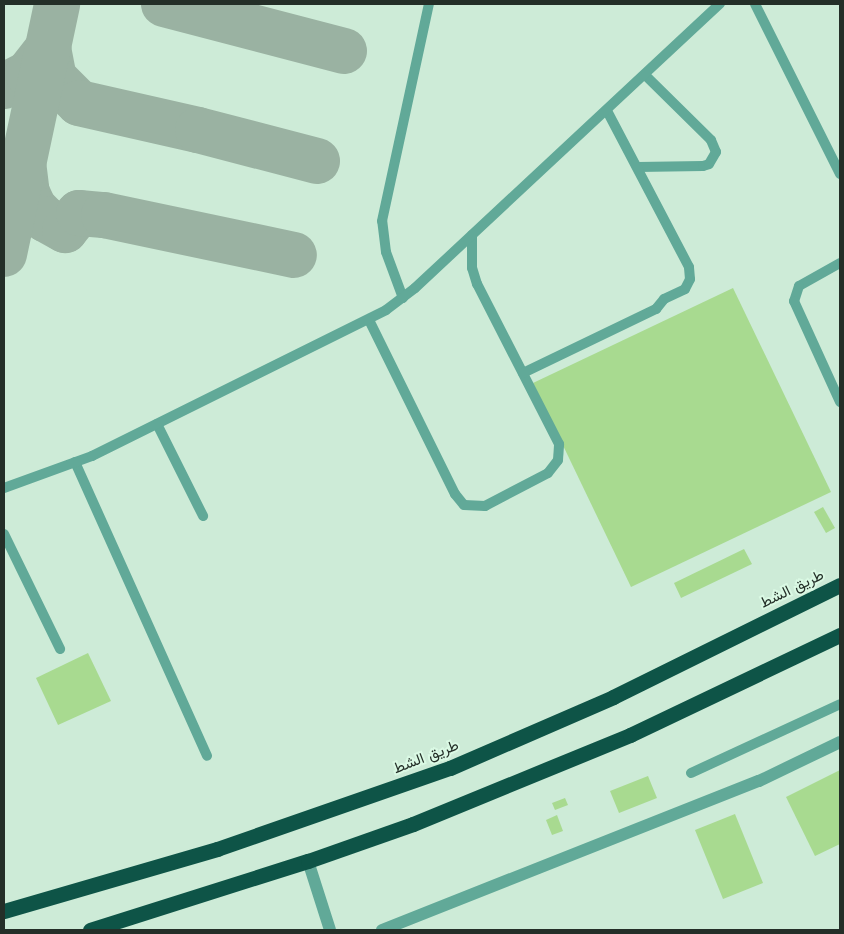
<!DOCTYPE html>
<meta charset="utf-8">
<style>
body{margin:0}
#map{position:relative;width:844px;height:934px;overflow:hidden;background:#cdebd7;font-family:"Work Sans",Vazirmatn,sans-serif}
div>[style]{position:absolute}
.taxiway>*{height:46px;margin:-23px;padding:0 23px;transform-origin:23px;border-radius:23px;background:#9ab2a2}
.building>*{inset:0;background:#a8da90}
.lane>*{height:10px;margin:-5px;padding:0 5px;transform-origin:5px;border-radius:5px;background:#61a998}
.street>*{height:12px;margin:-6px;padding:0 6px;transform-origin:6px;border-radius:6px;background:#61a998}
.highway>*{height:15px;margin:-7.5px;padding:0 7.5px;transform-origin:7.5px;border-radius:7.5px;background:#0e5447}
span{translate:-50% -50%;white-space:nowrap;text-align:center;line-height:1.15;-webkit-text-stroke:4px #daf9e4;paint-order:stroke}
.street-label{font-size:15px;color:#242f28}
.frame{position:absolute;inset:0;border:5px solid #242f28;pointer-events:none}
</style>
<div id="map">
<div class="taxiway">
<i style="left:164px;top:4px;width:186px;rotate:14.6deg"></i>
<i style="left:48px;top:48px;width:31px;rotate:79deg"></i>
<i style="left:54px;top:78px;width:35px;rotate:45deg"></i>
<i style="left:79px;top:103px;width:122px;rotate:12.8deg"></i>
<i style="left:198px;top:130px;width:123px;rotate:14.6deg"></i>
<i style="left:4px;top:86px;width:27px;rotate:-27deg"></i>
<i style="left:28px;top:74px;width:33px;rotate:-52deg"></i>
<i style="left:23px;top:162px;width:31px;rotate:83deg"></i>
<i style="left:27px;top:193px;width:17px;rotate:65deg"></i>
<i style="left:34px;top:208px;width:16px;rotate:45deg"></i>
<i style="left:45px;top:219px;width:23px;rotate:29deg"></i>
<i style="left:65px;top:230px;width:22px;rotate:-51deg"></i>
<i style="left:79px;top:213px;width:25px;rotate:5deg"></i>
<i style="left:104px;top:215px;width:194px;rotate:11.9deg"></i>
<i style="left:4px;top:254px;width:256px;rotate:-78deg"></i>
</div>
<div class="building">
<i style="clip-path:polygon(733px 288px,831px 492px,631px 587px,533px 383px)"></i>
<i style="clip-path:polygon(823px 507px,835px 528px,826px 533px,814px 512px)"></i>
<i style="clip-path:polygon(744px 549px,752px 564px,681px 598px,674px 583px)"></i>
<i style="clip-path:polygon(88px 653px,111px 701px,58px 725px,36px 678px)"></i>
<i style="clip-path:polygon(840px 770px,840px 844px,815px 856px,786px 797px)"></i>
<i style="clip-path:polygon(648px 776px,657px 798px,619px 813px,610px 791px)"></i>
<i style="clip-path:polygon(565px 798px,568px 805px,555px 810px,552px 803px)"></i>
<i style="clip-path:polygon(735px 814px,763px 883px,723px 899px,695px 830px)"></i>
<i style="clip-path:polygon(557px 815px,563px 831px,552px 835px,546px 820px)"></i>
</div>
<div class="lane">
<i style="left:755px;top:4px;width:190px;rotate:63.4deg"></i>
<i style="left:638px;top:167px;width:65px;rotate:-0.9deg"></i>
<i style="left:703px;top:166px;width:6px;rotate:-18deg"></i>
<i style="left:709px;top:164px;width:14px;rotate:-60deg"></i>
<i style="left:716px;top:152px;width:13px;rotate:-113deg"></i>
<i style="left:711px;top:140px;width:93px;rotate:-135.4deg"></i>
<i style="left:840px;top:263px;width:47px;rotate:150.7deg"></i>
<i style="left:799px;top:286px;width:16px;rotate:108deg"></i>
<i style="left:794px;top:301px;width:111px;rotate:65.5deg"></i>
<i style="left:403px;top:298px;width:49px;rotate:-110.3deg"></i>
<i style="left:386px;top:252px;width:31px;rotate:-97deg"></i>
<i style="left:382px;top:221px;width:222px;rotate:-77.8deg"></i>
<i style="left:369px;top:320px;width:194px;rotate:63.7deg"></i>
<i style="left:455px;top:494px;width:14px;rotate:51deg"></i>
<i style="left:464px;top:505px;width:21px;rotate:3deg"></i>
<i style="left:485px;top:506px;width:71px;rotate:-27.6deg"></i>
<i style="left:548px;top:473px;width:16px;rotate:-52deg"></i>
<i style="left:558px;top:460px;width:16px;rotate:-86deg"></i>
<i style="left:559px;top:444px;width:180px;rotate:-117.1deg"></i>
<i style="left:477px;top:284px;width:17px;rotate:-107deg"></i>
<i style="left:472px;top:268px;width:33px;rotate:-90deg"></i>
<i style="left:523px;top:373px;width:148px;rotate:-25.7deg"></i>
<i style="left:656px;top:309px;width:13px;rotate:-51deg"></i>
<i style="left:664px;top:299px;width:23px;rotate:-25deg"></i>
<i style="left:685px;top:289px;width:11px;rotate:-63deg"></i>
<i style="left:690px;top:279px;width:12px;rotate:-95deg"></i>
<i style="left:689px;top:267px;width:176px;rotate:-117.7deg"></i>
<i style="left:157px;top:424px;width:103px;rotate:63.4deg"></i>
<i style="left:75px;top:462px;width:322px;rotate:65.8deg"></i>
<i style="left:4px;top:488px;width:94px;rotate:-20deg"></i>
<i style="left:92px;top:456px;width:328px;rotate:-26.4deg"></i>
<i style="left:386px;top:310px;width:36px;rotate:-37deg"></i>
<i style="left:415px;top:288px;width:417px;rotate:-43deg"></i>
<i style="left:4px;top:534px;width:128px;rotate:64deg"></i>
<i style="left:691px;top:773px;width:164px;rotate:-24.8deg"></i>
</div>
<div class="street">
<i style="left:308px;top:861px;width:72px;rotate:72.3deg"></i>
<i style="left:382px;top:930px;width:405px;rotate:-21.6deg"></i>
<i style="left:759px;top:781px;width:90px;rotate:-25.7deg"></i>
</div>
<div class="highway">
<i style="left:4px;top:911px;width:222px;rotate:-16.2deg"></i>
<i style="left:217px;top:849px;width:247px;rotate:-19.2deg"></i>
<i style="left:450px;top:768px;width:178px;rotate:-23.5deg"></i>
<i style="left:613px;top:697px;width:253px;rotate:-26.3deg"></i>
<i style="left:90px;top:930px;width:229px;rotate:-17.6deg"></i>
<i style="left:308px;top:861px;width:111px;rotate:-19.4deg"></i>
<i style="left:413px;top:824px;width:235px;rotate:-22.3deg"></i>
<i style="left:630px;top:735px;width:233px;rotate:-25.5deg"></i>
</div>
<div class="street-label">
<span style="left:792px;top:589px;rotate:-26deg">طريق الشط</span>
<span style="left:426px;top:757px;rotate:-21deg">طريق الشط</span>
</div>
<div class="frame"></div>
</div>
